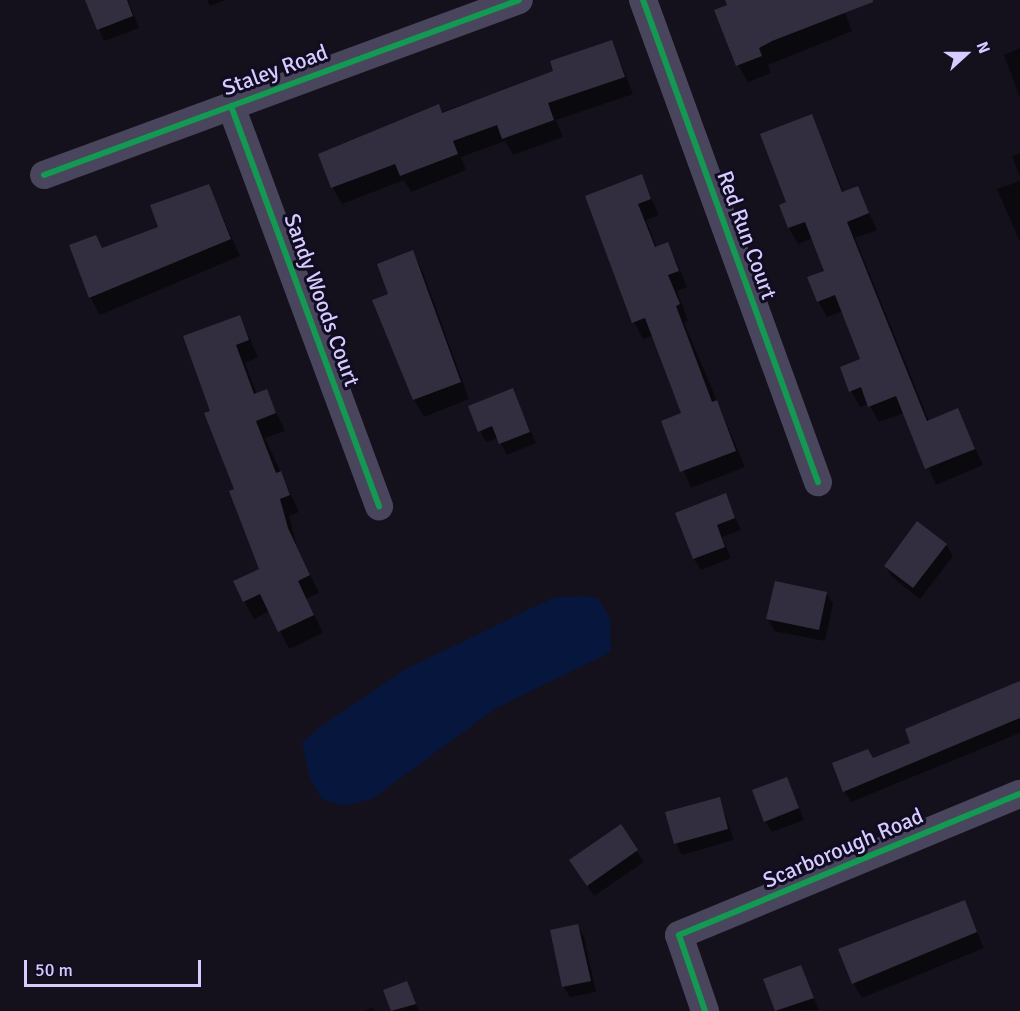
<!DOCTYPE html>
<style>
body{margin:0}
#map{position:relative;width:1020px;height:1011px;overflow:hidden;background:#14111c;font-family:Signika,sans-serif}
div>[style]{position:absolute}
.water>*{inset:0;background:#07163d}
.shadow>*{inset:0;background:#0007}
.building>*{inset:0;background:#322e3f}
.minor>*{height:28px;margin:-14px;padding:0 14px;transform-origin:14px;border-radius:14px;background:#48455d}
.cycleway>*{height:6px;margin:-3px;padding:0 3px;transform-origin:3px;border-radius:3px;background:#139951}
span{translate:-50% -50%;white-space:nowrap;text-align:center;line-height:1.15;-webkit-text-stroke:6px #110c21;paint-order:stroke}
.street-label{font-size:22px;color:#d6ccff}
.north{position:absolute;left:936px;top:24px;width:60px;height:60px;-webkit-text-stroke:4px #110c21;paint-order:stroke;rotate:69deg;font-size:16px;font-weight:700;line-height:24px;text-align:center;color:#d6ccff}
.north::after{content:'';display:block;margin:auto;width:21px;height:27px;background:#d6ccff;clip-path:polygon(50% 0,100% 100%,50% 72%,0 100%)}
.scale{position:absolute;left:24px;top:960px;width:177px;height:27px;box-sizing:border-box;border:3px solid #d6ccff;border-top:0;padding-left:8px;font-size:18px;line-height:21px;white-space:nowrap;color:#d6ccff;-webkit-text-stroke:4px #110c21;paint-order:stroke}
</style>
<div id="map">
<div class="water">
<i style="clip-path:polygon(578px 596px,598px 598px,610px 618px,611px 652px,495px 709px,372px 799px,343px 806px,322px 799px,310px 779px,302px 743px,316px 730px,404px 670px,553px 598px)"></i>
</div>
<div class="shadow">
<i style="clip-path:polygon(87px 0,128px 0,139px 28px,104px 41px)"></i>
<i style="clip-path:polygon(207px 0,225px 0,210px 6px)"></i>
<i style="clip-path:polygon(726px 0,840px 0,852px 31px,768px 65px,771px 73px,748px 82px,738px 65px)"></i>
<i style="clip-path:polygon(612px 42px,633px 94px,556px 120px,563px 137px,513px 155px,505px 141px,461px 157px,466px 170px,411px 192px,404px 180px,342px 204px,333px 188px,320px 155px,555px 72px)"></i>
<i style="clip-path:polygon(1020px 48px,1020px 98px,1004px 55px)"></i>
<i style="clip-path:polygon(812px 116px,844px 193px,857px 188px,877px 230px,855px 238px,929px 421px,957px 410px,983px 465px,936px 485px,904px 413px,879px 422px,869px 404px,860px 407px,851px 391px,862px 360px,843px 311px,827px 317px,818px 301px,826px 272px,813px 238px,798px 244px,789px 228px,788px 203px)"></i>
<i style="clip-path:polygon(1020px 153px,1020px 177px,1012px 156px)"></i>
<i style="clip-path:polygon(641px 176px,659px 215px,646px 220px,657px 248px,667px 244px,676px 260px,687px 287px,677px 291px,688px 321px,684px 323px,745px 467px,691px 488px,663px 422px,683px 414px,653px 335px,643px 339px,634px 322px,587px 196px)"></i>
<i style="clip-path:polygon(1020px 181px,1020px 242px,997px 189px)"></i>
<i style="clip-path:polygon(209px 186px,240px 256px,100px 315px,90px 297px,96px 236px,103px 249px,160px 227px)"></i>
<i style="clip-path:polygon(412px 252px,422px 270px,469px 399px,424px 417px,414px 400px)"></i>
<i style="clip-path:polygon(240px 317px,258px 357px,245px 363px,257px 395px,266px 391px,285px 431px,265px 438px,299px 512px,289px 516px,297px 547px,319px 593px,306px 598px,323px 633px,289px 649px,270px 611px,254px 619px,244px 601px,261px 569px,212px 412px)"></i>
<i style="clip-path:polygon(512px 390px,536px 443px,507px 455px,498px 438px,486px 442px,480px 431px)"></i>
<i style="clip-path:polygon(725px 495px,741px 530px,722px 537px,731px 558px,701px 570px,694px 559px)"></i>
<i style="clip-path:polygon(946px 545px,953px 556px,920px 599px,892px 577px,885px 566px)"></i>
<i style="clip-path:polygon(826px 593px,833px 604px,825px 641px,774px 631px,768px 619px)"></i>
<i style="clip-path:polygon(1020px 683px,1020px 733px,851px 802px,844px 791px,873px 760px,912px 744px)"></i>
<i style="clip-path:polygon(787px 779px,804px 820px,772px 832px,765px 821px)"></i>
<i style="clip-path:polygon(719px 798px,734px 840px,682px 855px,676px 843px)"></i>
<i style="clip-path:polygon(620px 826px,644px 862px,594px 896px,578px 871px)"></i>
<i style="clip-path:polygon(964px 902px,984px 948px,862px 998px,853px 983px)"></i>
<i style="clip-path:polygon(577px 925px,584px 937px,596px 992px,570px 997px,563px 986px)"></i>
<i style="clip-path:polygon(800px 967px,819px 1010px,777px 1011px,765px 980px)"></i>
<i style="clip-path:polygon(406px 982px,419px 1011px,393px 1011px,385px 991px)"></i>
<i style="clip-path:polygon(373px 1007px,375px 1011px,364px 1011px)"></i>
</div>
<div class="building">
<i style="clip-path:polygon(85px 0,127px 0,133px 16px,97px 30px)"></i>
<i style="clip-path:polygon(725px 0,873px 0,873px 2px,772px 41px,759px 48px,762px 56px,736px 66px,714px 10px,727px 5px)"></i>
<i style="clip-path:polygon(612px 40px,625px 77px,548px 103px,554px 120px,502px 139px,497px 125px,453px 141px,458px 154px,400px 176px,395px 164px,331px 188px,318px 154px,439px 104px,442px 113px,553px 71px,550px 61px)"></i>
<i style="clip-path:polygon(812px 114px,842px 192px,858px 186px,869px 213px,847px 222px,927px 421px,958px 408px,975px 449px,925px 469px,896px 396px,868px 407px,861px 387px,849px 392px,840px 367px,860px 359px,835px 295px,817px 302px,807px 277px,824px 271px,805px 222px,788px 228px,779px 205px,786px 202px,760px 134px)"></i>
<i style="clip-path:polygon(642px 174px,651px 199px,638px 204px,655px 247px,668px 242px,679px 271px,668px 275px,680px 304px,676px 306px,712px 402px,717px 400px,736px 451px,680px 472px,661px 421px,681px 413px,645px 318px,632px 323px,585px 196px)"></i>
<i style="clip-path:polygon(209px 184px,231px 239px,89px 298px,69px 245px,96px 235px,102px 248px,158px 227px,150px 205px)"></i>
<i style="clip-path:polygon(413px 250px,461px 382px,413px 400px,372px 300px,388px 294px,377px 264px)"></i>
<i style="clip-path:polygon(240px 315px,249px 340px,236px 345px,254px 394px,267px 389px,276px 413px,256px 421px,276px 473px,281px 471px,290px 495px,280px 499px,288px 528px,310px 575px,298px 581px,314px 615px,278px 632px,260px 594px,243px 602px,233px 581px,259px 569px,229px 491px,234px 489px,204px 413px,210px 411px,183px 336px)"></i>
<i style="clip-path:polygon(513px 388px,530px 432px,499px 444px,492px 426px,478px 432px,468px 406px)"></i>
<i style="clip-path:polygon(726px 493px,735px 518px,717px 525px,725px 547px,693px 559px,675px 513px)"></i>
<i style="clip-path:polygon(917px 521px,947px 544px,913px 588px,884px 566px)"></i>
<i style="clip-path:polygon(775px 581px,827px 592px,819px 630px,766px 619px)"></i>
<i style="clip-path:polygon(1020px 681px,1020px 718px,843px 792px,832px 763px,868px 749px,873px 758px,910px 743px,905px 729px)"></i>
<i style="clip-path:polygon(787px 777px,799px 808px,764px 822px,752px 790px)"></i>
<i style="clip-path:polygon(720px 797px,728px 829px,674px 844px,665px 812px)"></i>
<i style="clip-path:polygon(621px 824px,638px 850px,587px 886px,569px 860px)"></i>
<i style="clip-path:polygon(965px 900px,977px 932px,852px 984px,838px 949px)"></i>
<i style="clip-path:polygon(578px 924px,591px 981px,562px 987px,550px 930px)"></i>
<i style="clip-path:polygon(801px 965px,814px 998px,775px 1011px,763px 979px)"></i>
<i style="clip-path:polygon(407px 981px,416px 1004px,391px 1011px,383px 990px)"></i>
</div>
<div class="minor">
<i style="left:643px;top:0;width:513px;rotate:70.05deg"></i>
<i style="left:231px;top:106px;width:427px;rotate:69.7deg"></i>
<i style="left:44px;top:175px;width:506px;rotate:-20.22deg"></i>
<i style="left:705px;top:1011px;width:80px;rotate:-108.9deg"></i>
<i style="left:679px;top:935px;width:369px;rotate:-22.5deg"></i>
</div>
<div class="cycleway">
<i style="left:643px;top:0;width:513px;rotate:70.05deg"></i>
<i style="left:231px;top:106px;width:427px;rotate:69.7deg"></i>
<i style="left:44px;top:175px;width:506px;rotate:-20.22deg"></i>
<i style="left:705px;top:1011px;width:80px;rotate:-108.9deg"></i>
<i style="left:679px;top:935px;width:369px;rotate:-22.5deg"></i>
</div>
<div class="street-label">
<span style="left:275px;top:70px;rotate:-20deg">Staley Road</span>
<span style="left:747px;top:235px;rotate:70deg">Red Run Court</span>
<span style="left:322px;top:300px;rotate:70deg">Sandy Woods Court</span>
<span style="left:843px;top:848px;rotate:-23deg">Scarborough Road</span>
</div>
<div class="north">N</div>
<div class="scale">50 m</div>
</div>
